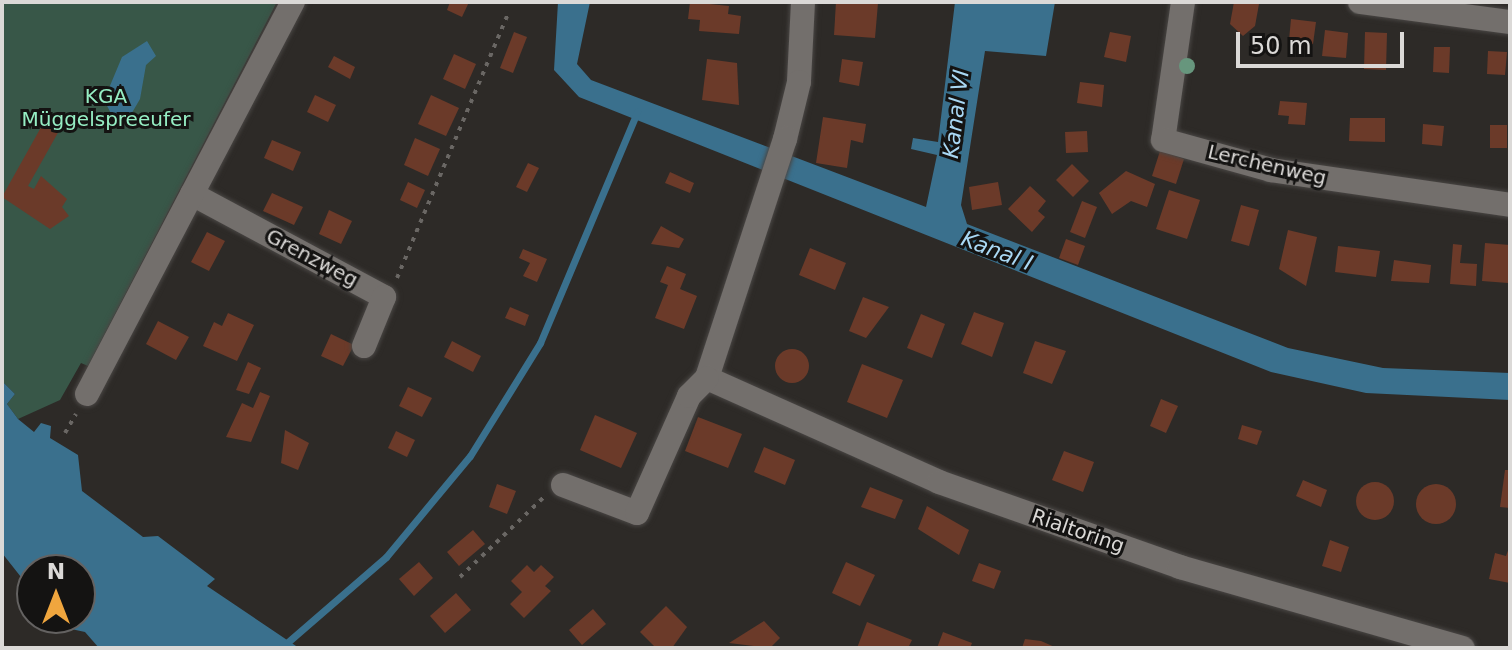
<!DOCTYPE html>
<meta charset="utf-8">
<style>
body{margin:0}
#map{position:relative;width:1512px;height:650px;overflow:hidden;background:#2d2a27;font-family:"DejaVu Sans",sans-serif}
div>[style]{position:absolute}
.green>*{inset:0;background:#385748}
.water>*{inset:0;background:#3a708d}
.stream>*{height:7px;margin:-3.5px;padding:0 3.5px;transform-origin:3.5px;border-radius:3.5px;background:#3a708d}
.building>*{inset:0;background:#6b3a29}
.round{border-radius:50%}
.path>*{height:4px;margin-top:-2px;transform-origin:0;background:repeating-linear-gradient(90deg,#6a6764 0 4px,transparent 0 10px)}
.roads{filter:drop-shadow(0 0 2px #494644) drop-shadow(0 0 2px #494644)}
.minor>*{height:24px;margin:-12px;padding:0 12px;transform-origin:12px;border-radius:12px;background:#736f6c}
.trees>*{width:16px;height:16px;margin:-8px;border-radius:50%;background:#67967d}
span{translate:-50% -50%;white-space:nowrap;text-align:center;line-height:1.15;-webkit-text-stroke:6px #141312;paint-order:stroke}
.park-label{font-size:20px;color:#96eec4}
.street-label{font-size:20px;color:#dbd9d7}
.water-label{font-size:22px;color:#a9d8f4;font-style:italic}
.frame{position:absolute;inset:0;border:4px solid #dbd9d7;pointer-events:none}
.north{position:absolute;left:16px;top:554px;width:80px;height:80px;box-sizing:border-box;background:#141312;border:2px solid #646261;border-radius:50%;rotate:0deg;font-size:22px;font-weight:700;line-height:32px;text-align:center;color:#dbd9d7}
.north::after{content:'';display:block;margin:auto;width:28px;height:36px;background:#f0a63e;clip-path:polygon(50% 0,100% 100%,50% 72%,0 100%)}
.scale{position:absolute;left:1236px;top:32px;width:168px;height:36px;box-sizing:border-box;border:4px solid #dbd9d7;border-top:0;padding-left:10px;font-size:24px;line-height:28px;white-space:nowrap;color:#dbd9d7;-webkit-text-stroke:6px #141312;paint-order:stroke}
</style>
<div id="map">
<div class="green">
<i style="clip-path:polygon(2px 2px,277px 2px,88px 366px,81px 363px,60px 400px,18px 419px,7px 404px,15px 394px,2px 381px)"></i>
</div>
<div class="water">
<i style="clip-path:polygon(558px 2px,590px 2px,577px 64px,591px 80px,926px 207px,937px 155px,911px 149px,913px 138px,938px 142px,955px 2px,1055px 2px,1046px 56px,985px 51px,961px 205px,967px 224px,1288px 348px,1383px 368px,1510px 373px,1510px 400px,1366px 393px,1271px 372px,579px 97px,554px 70px)"></i>
<i style="clip-path:polygon(147px 41px,156px 56px,146px 65px,140px 99px,126px 123px,117px 125px,104px 100px,122px 57px)"></i>
<i style="clip-path:polygon(2px 381px,15px 394px,7px 404px,18px 419px,34px 432px,41px 423px,51px 426px,50px 438px,78px 455px,82px 491px,143px 537px,158px 536px,215px 579px,207px 586px,299px 648px,99px 648px,85px 632px,62px 627px,54px 618px,80px 618px,80px 570px,32px 570px,32px 591px,2px 553px)"></i>
</div>
<div class="stream">
<i style="left:281px;top:648px;width:139px;rotate:-40.9deg"></i>
<i style="left:386px;top:557px;width:131px;rotate:-50.3deg"></i>
<i style="left:470px;top:456px;width:133px;rotate:-58.2deg"></i>
<i style="left:540px;top:343px;width:251px;rotate:-67.2deg"></i>
</div>
<div class="building">
<i style="clip-path:polygon(450px 2px,469px 2px,462px 17px,447px 10px)"></i>
<i style="clip-path:polygon(690px 2px,729px 6px,728px 14px,741px 16px,739px 34px,699px 31px,700px 20px,688px 19px)"></i>
<i style="clip-path:polygon(836px 2px,878px 3px,875px 38px,834px 35px)"></i>
<i style="clip-path:polygon(1234px 2px,1259px 4px,1255px 26px,1243px 36px,1230px 24px)"></i>
<i style="clip-path:polygon(1291px 19px,1316px 22px,1313px 44px,1289px 40px)"></i>
<i style="clip-path:polygon(1325px 30px,1348px 33px,1346px 58px,1322px 56px)"></i>
<i style="clip-path:polygon(514px 32px,527px 37px,513px 73px,500px 68px)"></i>
<i style="clip-path:polygon(1110px 32px,1131px 36px,1126px 62px,1104px 57px)"></i>
<i style="clip-path:polygon(1365px 32px,1387px 33px,1386px 70px,1364px 69px)"></i>
<i style="clip-path:polygon(1434px 47px,1450px 47px,1449px 73px,1433px 72px)"></i>
<i style="clip-path:polygon(1488px 51px,1507px 52px,1505px 75px,1487px 74px)"></i>
<i style="clip-path:polygon(454px 54px,476px 64px,465px 89px,443px 79px)"></i>
<i style="clip-path:polygon(334px 56px,355px 67px,350px 79px,328px 67px)"></i>
<i style="clip-path:polygon(707px 59px,737px 63px,739px 105px,702px 100px)"></i>
<i style="clip-path:polygon(842px 59px,863px 62px,859px 86px,839px 82px)"></i>
<i style="clip-path:polygon(1080px 82px,1104px 85px,1102px 107px,1077px 103px)"></i>
<i style="clip-path:polygon(315px 95px,336px 105px,328px 122px,307px 112px)"></i>
<i style="clip-path:polygon(431px 95px,459px 108px,446px 136px,418px 124px)"></i>
<i style="clip-path:polygon(1280px 101px,1307px 103px,1305px 125px,1288px 124px,1289px 116px,1278px 115px)"></i>
<i style="clip-path:polygon(49px 113px,64px 122px,28px 186px,34px 189px,41px 176px,67px 199px,62px 207px,69px 216px,50px 229px,2px 197px)"></i>
<i style="clip-path:polygon(823px 117px,866px 124px,863px 143px,851px 140px,847px 168px,816px 163px)"></i>
<i style="clip-path:polygon(1350px 118px,1385px 118px,1385px 142px,1349px 141px)"></i>
<i style="clip-path:polygon(1423px 124px,1444px 126px,1442px 146px,1422px 144px)"></i>
<i style="clip-path:polygon(1490px 125px,1507px 125px,1507px 148px,1490px 148px)"></i>
<i style="clip-path:polygon(1087px 131px,1088px 152px,1066px 153px,1065px 132px)"></i>
<i style="clip-path:polygon(415px 138px,440px 149px,428px 176px,404px 165px)"></i>
<i style="clip-path:polygon(272px 140px,301px 152px,293px 171px,264px 158px)"></i>
<i style="clip-path:polygon(1160px 151px,1184px 159px,1176px 184px,1152px 176px)"></i>
<i style="clip-path:polygon(528px 163px,539px 168px,527px 192px,516px 187px)"></i>
<i style="clip-path:polygon(1072px 164px,1089px 181px,1073px 197px,1056px 180px)"></i>
<i style="clip-path:polygon(1126px 171px,1155px 184px,1147px 207px,1131px 201px,1112px 214px,1099px 193px)"></i>
<i style="clip-path:polygon(670px 172px,694px 183px,690px 193px,665px 183px)"></i>
<i style="clip-path:polygon(408px 182px,425px 190px,417px 208px,400px 200px)"></i>
<i style="clip-path:polygon(998px 182px,1002px 205px,972px 210px,969px 187px)"></i>
<i style="clip-path:polygon(1030px 186px,1046px 201px,1038px 211px,1045px 217px,1032px 232px,1008px 209px)"></i>
<i style="clip-path:polygon(1169px 190px,1200px 200px,1187px 239px,1156px 229px)"></i>
<i style="clip-path:polygon(272px 193px,303px 207px,294px 225px,263px 211px)"></i>
<i style="clip-path:polygon(1082px 201px,1097px 207px,1085px 238px,1070px 232px)"></i>
<i style="clip-path:polygon(1241px 205px,1259px 210px,1249px 246px,1231px 241px)"></i>
<i style="clip-path:polygon(329px 210px,352px 221px,341px 244px,319px 234px)"></i>
<i style="clip-path:polygon(661px 226px,684px 239px,679px 248px,651px 244px)"></i>
<i style="clip-path:polygon(1288px 230px,1317px 237px,1306px 286px,1279px 269px)"></i>
<i style="clip-path:polygon(207px 232px,225px 241px,209px 271px,191px 262px)"></i>
<i style="clip-path:polygon(1066px 239px,1085px 246px,1078px 265px,1059px 258px)"></i>
<i style="clip-path:polygon(1485px 243px,1510px 245px,1508px 283px,1482px 281px)"></i>
<i style="clip-path:polygon(1453px 244px,1462px 245px,1460px 263px,1477px 264px,1476px 286px,1450px 284px)"></i>
<i style="clip-path:polygon(1338px 246px,1380px 251px,1376px 277px,1335px 272px)"></i>
<i style="clip-path:polygon(810px 248px,846px 263px,835px 290px,799px 275px)"></i>
<i style="clip-path:polygon(523px 249px,547px 259px,537px 282px,523px 276px,530px 263px,519px 258px)"></i>
<i style="clip-path:polygon(1394px 260px,1431px 265px,1429px 283px,1391px 281px)"></i>
<i style="clip-path:polygon(667px 266px,686px 274px,680px 289px,697px 296px,684px 329px,655px 318px,668px 285px,660px 282px)"></i>
<i style="clip-path:polygon(863px 297px,889px 307px,866px 338px,849px 331px)"></i>
<i style="clip-path:polygon(510px 307px,529px 315px,525px 326px,505px 318px)"></i>
<i style="clip-path:polygon(974px 312px,1004px 323px,992px 357px,961px 344px)"></i>
<i style="clip-path:polygon(228px 313px,254px 325px,237px 361px,203px 346px,214px 322px,222px 326px)"></i>
<i style="clip-path:polygon(921px 314px,945px 324px,932px 358px,907px 348px)"></i>
<i style="clip-path:polygon(158px 321px,189px 337px,176px 360px,146px 344px)"></i>
<i style="clip-path:polygon(331px 334px,354px 345px,343px 366px,321px 356px)"></i>
<i style="clip-path:polygon(452px 341px,481px 356px,473px 372px,444px 357px)"></i>
<i style="clip-path:polygon(1035px 341px,1066px 351px,1052px 384px,1023px 373px)"></i>
<i class="round" style="left:775px;top:349px;width:34px;height:34px"></i>
<i style="clip-path:polygon(248px 362px,261px 368px,249px 394px,236px 390px)"></i>
<i style="clip-path:polygon(862px 364px,903px 380px,887px 418px,847px 402px)"></i>
<i style="clip-path:polygon(408px 387px,432px 398px,422px 417px,399px 406px)"></i>
<i style="clip-path:polygon(260px 392px,270px 396px,251px 442px,226px 437px,242px 403px,253px 408px)"></i>
<i style="clip-path:polygon(1161px 399px,1178px 406px,1166px 433px,1150px 426px)"></i>
<i style="clip-path:polygon(595px 415px,637px 433px,621px 468px,580px 450px)"></i>
<i style="clip-path:polygon(698px 417px,742px 434px,728px 468px,685px 451px)"></i>
<i style="clip-path:polygon(1242px 425px,1262px 431px,1257px 445px,1238px 439px)"></i>
<i style="clip-path:polygon(285px 430px,309px 443px,298px 470px,281px 463px)"></i>
<i style="clip-path:polygon(396px 431px,415px 440px,407px 457px,388px 448px)"></i>
<i style="clip-path:polygon(764px 447px,795px 460px,785px 485px,754px 472px)"></i>
<i style="clip-path:polygon(1064px 451px,1094px 462px,1083px 492px,1052px 480px)"></i>
<i style="clip-path:polygon(1505px 470px,1510px 470px,1510px 508px,1500px 507px)"></i>
<i style="clip-path:polygon(1303px 480px,1327px 490px,1321px 507px,1296px 496px)"></i>
<i class="round" style="left:1356px;top:482px;width:38px;height:38px"></i>
<i style="clip-path:polygon(497px 484px,516px 491px,507px 514px,489px 507px)"></i>
<i class="round" style="left:1416px;top:484px;width:40px;height:40px"></i>
<i style="clip-path:polygon(870px 487px,903px 500px,895px 519px,861px 507px)"></i>
<i style="clip-path:polygon(927px 506px,969px 530px,959px 555px,918px 529px)"></i>
<i style="clip-path:polygon(473px 530px,485px 544px,459px 566px,447px 552px)"></i>
<i style="clip-path:polygon(1330px 540px,1349px 547px,1341px 572px,1322px 566px)"></i>
<i style="clip-path:polygon(1510px 545px,1510px 583px,1489px 579px,1495px 553px,1506px 556px)"></i>
<i style="clip-path:polygon(419px 562px,433px 578px,414px 596px,399px 579px)"></i>
<i style="clip-path:polygon(846px 562px,875px 575px,860px 606px,832px 593px)"></i>
<i style="clip-path:polygon(979px 563px,1001px 571px,994px 589px,972px 581px)"></i>
<i style="clip-path:polygon(527px 565px,534px 572px,541px 565px,554px 577px,545px 586px,551px 591px,524px 618px,510px 604px,522px 592px,511px 581px)"></i>
<i style="clip-path:polygon(456px 593px,471px 610px,445px 633px,430px 616px)"></i>
<i style="clip-path:polygon(666px 606px,687px 627px,672px 648px,656px 648px,640px 632px)"></i>
<i style="clip-path:polygon(593px 609px,606px 624px,582px 645px,569px 630px)"></i>
<i style="clip-path:polygon(764px 621px,780px 638px,770px 648px,729px 643px)"></i>
<i style="clip-path:polygon(867px 622px,912px 640px,908px 648px,857px 648px)"></i>
<i style="clip-path:polygon(943px 632px,972px 643px,970px 648px,937px 648px)"></i>
<i style="clip-path:polygon(1025px 639px,1041px 641px,1057px 648px,1022px 648px)"></i>
</div>
<div class="path">
<i style="left:397px;top:278px;width:286px;rotate:-67.2deg"></i>
<i style="left:65px;top:433px;width:22px;rotate:-60deg"></i>
<i style="left:460px;top:577px;width:116px;rotate:-43.6deg"></i>
</div>
<div class="roads">
<div class="minor">
<i style="left:803px;top:2px;width:80px;rotate:92.9deg"></i>
<i style="left:799px;top:82px;width:59px;rotate:103.8deg"></i>
<i style="left:785px;top:139px;width:251px;rotate:108.1deg"></i>
<i style="left:707px;top:378px;width:254px;rotate:24.1deg"></i>
<i style="left:939px;top:482px;width:256px;rotate:19.4deg"></i>
<i style="left:1180px;top:567px;width:294px;rotate:16deg"></i>
<i style="left:1183px;top:2px;width:139px;rotate:98.2deg"></i>
<i style="left:1163px;top:140px;width:112px;rotate:15.5deg"></i>
<i style="left:1271px;top:170px;width:242px;rotate:8.3deg"></i>
<i style="left:1360px;top:2px;width:151px;rotate:7.6deg"></i>
<i style="left:192px;top:194px;width:218px;rotate:28.2deg"></i>
<i style="left:384px;top:297px;width:53px;rotate:112.2deg"></i>
<i style="left:87px;top:394px;width:443px;rotate:-62.3deg"></i>
<i style="left:563px;top:485px;width:79px;rotate:20.7deg"></i>
<i style="left:637px;top:513px;width:128px;rotate:-66deg"></i>
<i style="left:689px;top:396px;width:25px;rotate:-45deg"></i>
</div>
</div>
<div class="trees">
<i style="left:1187px;top:66px"></i>
</div>
<div class="park-label">
<span style="left:106px;top:108px">KGA<br>Müggelspreeufer</span>
</div>
<div class="street-label">
<span style="left:1267px;top:165px;rotate:13deg">Lerchenweg</span>
<span style="left:312px;top:258px;rotate:28deg">Grenzweg</span>
<span style="left:1078px;top:531px;rotate:19deg">Rialtoring</span>
</div>
<div class="water-label">
<span style="left:956px;top:114px;rotate:-83deg">Kanal VI</span>
<span style="left:997px;top:251px;rotate:21deg">Kanal I</span>
</div>
<div class="frame"></div>
<div class="north">N</div>
<div class="scale">50 m</div>
</div>
